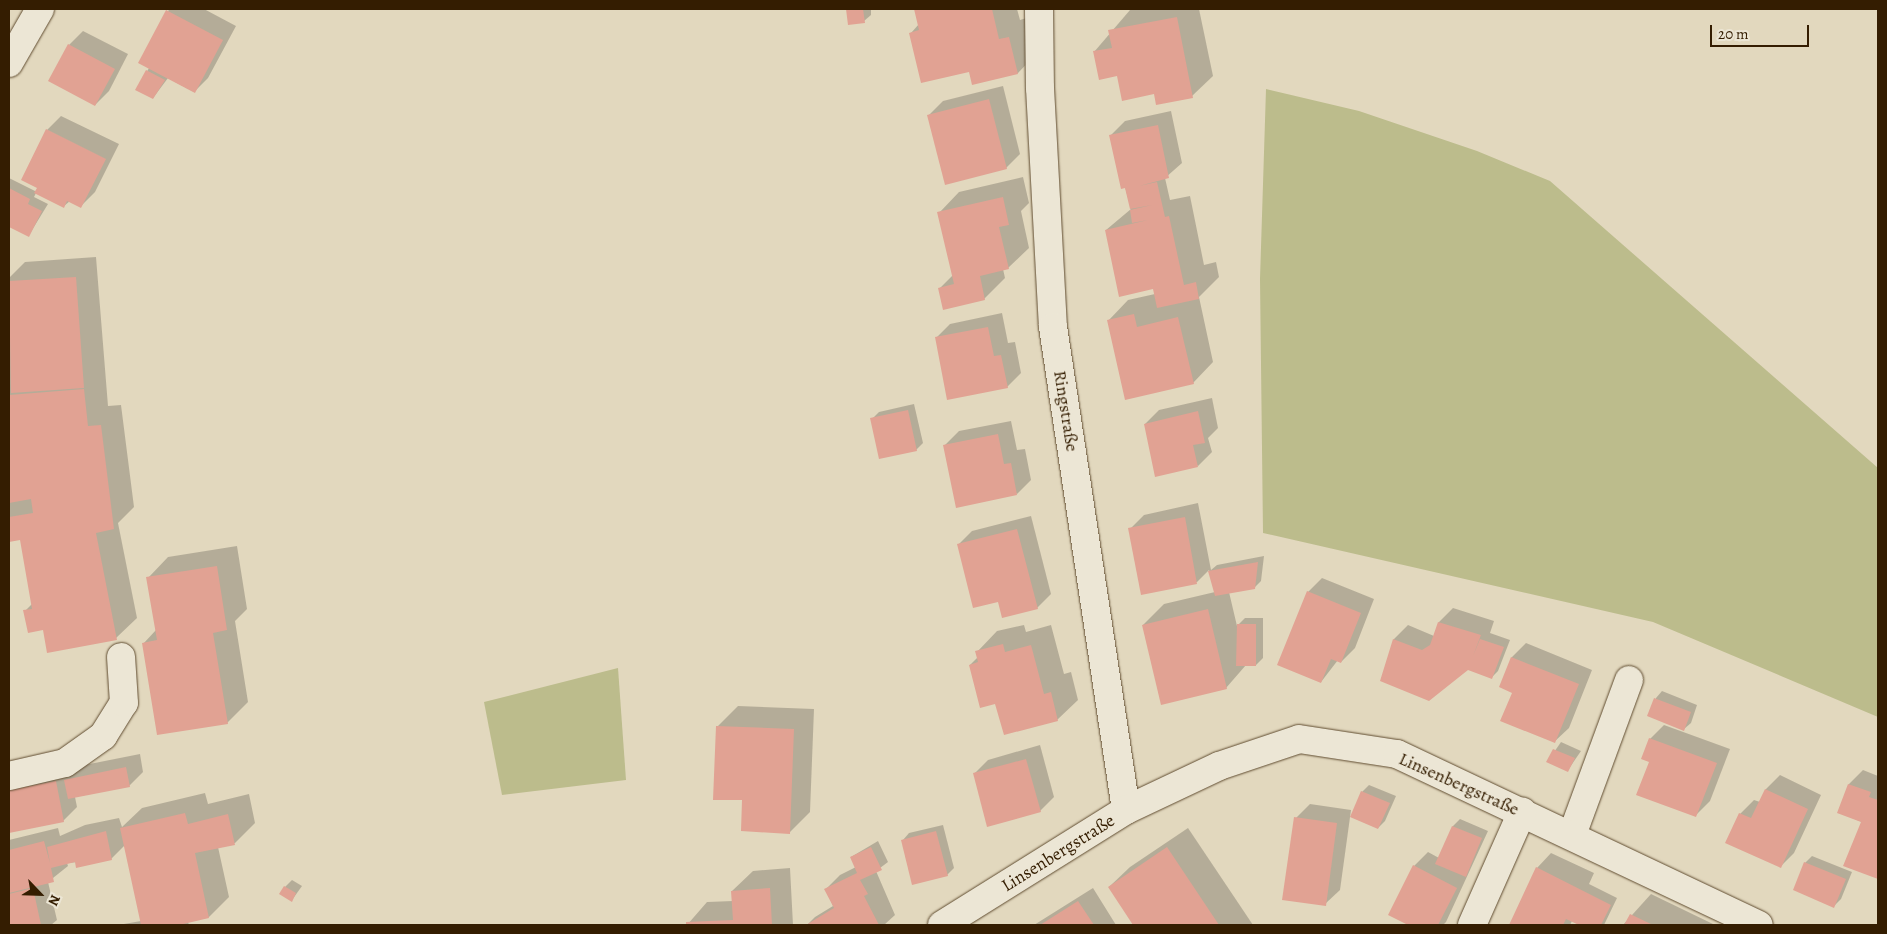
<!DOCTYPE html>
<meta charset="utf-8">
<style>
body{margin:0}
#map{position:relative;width:1887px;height:934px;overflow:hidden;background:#e2d8be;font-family:Alegreya,serif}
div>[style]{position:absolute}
.green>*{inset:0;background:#bcbc8c}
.shadow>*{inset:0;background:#0003}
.building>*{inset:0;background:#e1a293}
.roads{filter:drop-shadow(0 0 1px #604c30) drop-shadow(0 0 1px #604c30)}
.minor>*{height:28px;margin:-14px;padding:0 14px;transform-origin:14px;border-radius:14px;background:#ece6d5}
span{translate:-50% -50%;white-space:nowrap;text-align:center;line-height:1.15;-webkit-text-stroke:4px #ece6d5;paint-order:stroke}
.street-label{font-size:18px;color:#341d01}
.frame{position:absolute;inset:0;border:10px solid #341d01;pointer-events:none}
.north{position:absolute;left:15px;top:869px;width:50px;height:50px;-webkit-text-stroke:4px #ece6d5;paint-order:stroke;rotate:114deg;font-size:14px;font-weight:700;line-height:20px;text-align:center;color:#341d01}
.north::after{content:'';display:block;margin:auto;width:18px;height:22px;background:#341d01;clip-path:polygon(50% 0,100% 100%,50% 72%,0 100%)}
.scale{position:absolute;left:1710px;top:25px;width:99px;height:22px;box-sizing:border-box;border:2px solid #341d01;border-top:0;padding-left:6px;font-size:15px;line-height:18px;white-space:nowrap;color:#341d01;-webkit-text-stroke:4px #ece6d5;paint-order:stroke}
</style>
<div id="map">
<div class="green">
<i style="clip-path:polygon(1266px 89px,1359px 111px,1477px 151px,1550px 181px,1878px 468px,1878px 717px,1653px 622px,1263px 533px,1260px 279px)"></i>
<i style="clip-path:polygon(618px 668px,626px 780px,502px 795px,484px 702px)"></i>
</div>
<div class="shadow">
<i style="clip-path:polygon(169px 9px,204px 9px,236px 26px,208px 78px,194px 92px,168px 78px,153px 98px,137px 89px,149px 68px)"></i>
<i style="clip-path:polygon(847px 9px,871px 9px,871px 15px,864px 21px,849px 23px)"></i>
<i style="clip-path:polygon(915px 9px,1017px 9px,1020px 20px,1030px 17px,1038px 52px,1018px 73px,970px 70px,911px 33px,919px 24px)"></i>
<i style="clip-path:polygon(1199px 9px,1213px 76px,1192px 96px,1155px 93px,1118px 74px,1094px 52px,1130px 10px)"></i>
<i style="clip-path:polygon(83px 31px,128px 54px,109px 91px,95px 105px,69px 45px)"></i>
<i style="clip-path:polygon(1003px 86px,1020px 154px,1006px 168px,929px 115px,943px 101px)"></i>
<i style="clip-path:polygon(1171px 111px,1182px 163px,1165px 178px,1170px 200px,1190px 196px,1204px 265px,1216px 262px,1219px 277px,1199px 297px,1213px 362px,1193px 383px,1108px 321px,1128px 300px,1155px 294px,1154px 288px,1106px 230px,1131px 209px,1111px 135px,1125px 121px)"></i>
<i style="clip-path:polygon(61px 116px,119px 144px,95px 192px,81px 206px,70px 201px,64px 206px,36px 193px,34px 197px,48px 204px,29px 235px,9px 225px,9px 178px,37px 192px,47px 130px)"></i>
<i style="clip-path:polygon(1023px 177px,1029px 203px,1021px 211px,1029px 248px,1008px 268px,1003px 269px,1005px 278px,984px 299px,940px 288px,953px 275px,939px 213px,959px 192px)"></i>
<i style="clip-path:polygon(96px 257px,108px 406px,121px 405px,134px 507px,118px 523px,137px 618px,116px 638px,44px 628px,25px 611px,33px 603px,21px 539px,9px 541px,9px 278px,25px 262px)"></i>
<i style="clip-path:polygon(1002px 313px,1008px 343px,1015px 342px,1021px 373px,1007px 387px,936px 338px,950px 324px)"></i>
<i style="clip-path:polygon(1212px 398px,1218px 428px,1208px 438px,1212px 452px,1198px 466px,1145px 424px,1159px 410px)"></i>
<i style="clip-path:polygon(914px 404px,923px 443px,916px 450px,872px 419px,879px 412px)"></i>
<i style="clip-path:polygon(1011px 421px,1017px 450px,1025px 449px,1031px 480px,1017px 494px,945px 445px,959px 431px)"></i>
<i style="clip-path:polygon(1198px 503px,1211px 570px,1217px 565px,1264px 556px,1261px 581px,1254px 588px,1229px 592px,1237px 626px,1245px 618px,1263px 618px,1263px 658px,1256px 665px,1246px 665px,1226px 688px,1143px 625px,1164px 604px,1215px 592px,1209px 570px,1197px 582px,1142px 593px,1130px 529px,1144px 515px)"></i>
<i style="clip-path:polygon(1031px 516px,1051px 594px,1037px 608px,999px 600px,958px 545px,972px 531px)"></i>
<i style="clip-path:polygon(237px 546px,247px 609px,235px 621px,248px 702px,227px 723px,143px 644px,156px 630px,148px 578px,168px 557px)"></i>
<i style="clip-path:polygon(1322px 578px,1374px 599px,1355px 648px,1341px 662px,1338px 660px,1321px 682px,1308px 592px)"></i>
<i style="clip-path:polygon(1453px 608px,1494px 621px,1490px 633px,1510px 640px,1498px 671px,1492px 677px,1468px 669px,1381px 680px,1394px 639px,1408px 625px,1434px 636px,1439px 622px)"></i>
<i style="clip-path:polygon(1024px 625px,1026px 632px,1051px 625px,1064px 674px,1071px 672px,1078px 700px,1057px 720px,996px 702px,970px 665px,978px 657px,977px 652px,997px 631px)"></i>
<i style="clip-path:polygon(1526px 643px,1592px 670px,1569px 728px,1554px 742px,1514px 692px,1501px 687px,1512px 657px)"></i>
<i style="clip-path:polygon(1662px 691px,1697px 705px,1691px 723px,1684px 729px,1649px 716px,1656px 698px)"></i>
<i style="clip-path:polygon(738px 706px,814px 709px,810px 812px,790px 832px,744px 799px,717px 727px)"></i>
<i style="clip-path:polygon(1664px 725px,1730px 749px,1710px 801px,1696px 815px,1650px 739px)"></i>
<i style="clip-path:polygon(1561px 742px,1581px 751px,1568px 770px,1548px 761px)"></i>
<i style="clip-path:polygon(1040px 745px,1054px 797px,1040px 811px,974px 774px,988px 760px)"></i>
<i style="clip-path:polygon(140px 754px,143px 772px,129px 786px,75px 797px,77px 807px,63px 821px,9px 832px,9px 780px)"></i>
<i style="clip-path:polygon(1863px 770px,1878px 776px,1878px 878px,1845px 865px,1862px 822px,1838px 812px,1849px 784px)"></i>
<i style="clip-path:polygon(1780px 775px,1821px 795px,1794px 853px,1780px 867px,1740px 814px,1754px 800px,1760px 802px,1766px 789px)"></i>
<i style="clip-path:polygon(1369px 785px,1396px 796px,1385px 821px,1378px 828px,1352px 816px,1362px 792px)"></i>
<i style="clip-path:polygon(205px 793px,208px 804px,249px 794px,255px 823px,235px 843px,218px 847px,229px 897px,209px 917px,188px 922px,189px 925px,118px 925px,141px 921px,125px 845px,111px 859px,67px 863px,68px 866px,48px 882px,57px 920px,51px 925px,9px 925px,9px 840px,58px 828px,60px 836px,85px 825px,119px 818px,122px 827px,142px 808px)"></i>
<i style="clip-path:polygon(1310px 804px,1351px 810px,1340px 890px,1325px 904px,1296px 818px)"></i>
<i style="clip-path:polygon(1460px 819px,1488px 831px,1446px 922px,1443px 925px,1411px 925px,1390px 914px,1414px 866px,1428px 852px,1439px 858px,1453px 826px)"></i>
<i style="clip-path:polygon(943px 825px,954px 868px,947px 875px,903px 840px,909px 833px)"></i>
<i style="clip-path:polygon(1188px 828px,1253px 925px,1134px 925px,1109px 887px,1130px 867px)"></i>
<i style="clip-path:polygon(878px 841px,888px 862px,876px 871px,895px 915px,884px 925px,807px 925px,815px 917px,833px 906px,826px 889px,840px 875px,856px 867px,851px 857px)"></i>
<i style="clip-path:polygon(1551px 853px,1594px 873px,1589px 884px,1617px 898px,1604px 925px,1581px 925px,1572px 921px,1570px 925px,1510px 925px,1537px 868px)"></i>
<i style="clip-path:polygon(1812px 856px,1852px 872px,1841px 899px,1834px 906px,1805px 863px)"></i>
<i style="clip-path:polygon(790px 868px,793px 925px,687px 925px,707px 902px,733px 901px,732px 891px,753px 871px)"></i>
<i style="clip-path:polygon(292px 880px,302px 886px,292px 900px,285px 887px)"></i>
<i style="clip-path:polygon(1093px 888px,1116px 925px,1033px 925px,1034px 925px)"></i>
<i style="clip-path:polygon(1651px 894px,1713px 924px,1713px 925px,1623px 925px)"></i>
</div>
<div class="building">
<i style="clip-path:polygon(846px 9px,863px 9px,865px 23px,848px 25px)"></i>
<i style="clip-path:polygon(914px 9px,992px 9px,999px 39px,1009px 37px,1018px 74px,972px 85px,969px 72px,921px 83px,909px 33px,919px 30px)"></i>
<i style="clip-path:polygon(166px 10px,223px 40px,195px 93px,138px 63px)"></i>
<i style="clip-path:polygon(1177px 17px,1193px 98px,1156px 105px,1154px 94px,1122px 101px,1117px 76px,1099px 80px,1093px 51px,1112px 48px,1108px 30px)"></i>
<i style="clip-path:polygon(68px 44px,115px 69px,95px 106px,48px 81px)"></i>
<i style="clip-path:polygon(146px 70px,165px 80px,153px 99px,135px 90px)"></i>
<i style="clip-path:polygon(989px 99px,1007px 169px,945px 185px,927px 115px)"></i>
<i style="clip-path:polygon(1158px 125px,1169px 178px,1139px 186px,1157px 182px,1165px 217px,1169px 216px,1184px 285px,1196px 282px,1199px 299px,1157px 308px,1153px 289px,1119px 297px,1105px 230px,1148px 220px,1132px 223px,1130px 210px,1152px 205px,1130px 209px,1125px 188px,1121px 189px,1109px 135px)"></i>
<i style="clip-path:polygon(46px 129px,106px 159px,81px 208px,67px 201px,64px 208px,34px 193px,37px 188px,21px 180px)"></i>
<i style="clip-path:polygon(9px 188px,30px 199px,28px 204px,42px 211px,29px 237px,9px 227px)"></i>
<i style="clip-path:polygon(1003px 197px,1009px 225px,999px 227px,1009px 269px,980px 276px,985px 300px,943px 310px,938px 288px,954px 284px,937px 212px)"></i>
<i style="clip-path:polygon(76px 277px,84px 388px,11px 393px,9px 281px)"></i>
<i style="clip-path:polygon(1134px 314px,1137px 327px,1178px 317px,1194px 384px,1125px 400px,1107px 320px)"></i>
<i style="clip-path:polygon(988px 327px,994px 356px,1001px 355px,1008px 388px,947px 400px,935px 337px)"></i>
<i style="clip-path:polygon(84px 389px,88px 426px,101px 425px,114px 529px,96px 533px,117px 640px,47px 653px,43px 630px,28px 633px,23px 610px,32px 609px,20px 540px,9px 542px,9px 517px,33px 513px,31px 499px,9px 503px,9px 395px)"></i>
<i style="clip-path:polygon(908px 410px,917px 451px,879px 459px,870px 418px)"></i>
<i style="clip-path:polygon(1198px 411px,1205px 443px,1193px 445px,1198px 467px,1155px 477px,1144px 424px)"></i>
<i style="clip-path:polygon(998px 434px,1004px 464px,1011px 463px,1017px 495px,956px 508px,943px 445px)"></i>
<i style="clip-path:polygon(1185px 517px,1197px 584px,1141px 595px,1128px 528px)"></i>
<i style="clip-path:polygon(1017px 529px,1038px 609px,1002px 618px,998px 602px,973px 608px,957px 544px)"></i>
<i style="clip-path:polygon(1258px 562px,1255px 589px,1215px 596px,1208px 571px)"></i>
<i style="clip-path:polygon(217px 566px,227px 630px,213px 633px,228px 724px,157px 735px,142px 643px,157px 640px,146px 577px)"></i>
<i style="clip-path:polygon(1307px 591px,1361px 613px,1341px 663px,1331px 659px,1321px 683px,1277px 665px)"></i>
<i style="clip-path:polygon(1208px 609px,1227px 689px,1161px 705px,1142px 625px)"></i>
<i style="clip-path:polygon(1438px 622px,1481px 635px,1473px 656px,1480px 639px,1504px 647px,1492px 679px,1468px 670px,1429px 701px,1380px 681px,1393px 639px,1422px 650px,1430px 645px)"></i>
<i style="clip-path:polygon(1237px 624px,1256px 624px,1256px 666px,1236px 666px)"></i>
<i style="clip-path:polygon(1003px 644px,1005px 652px,1031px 645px,1044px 694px,1051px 692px,1058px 721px,1004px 735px,995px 704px,980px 708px,969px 665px,978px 662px,975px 651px)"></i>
<i style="clip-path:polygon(1511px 657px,1579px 684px,1555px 743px,1500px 721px,1512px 693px,1499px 687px)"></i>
<i style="clip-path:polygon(1654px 698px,1691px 712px,1684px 731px,1647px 716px)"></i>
<i style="clip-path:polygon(716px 726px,794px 729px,790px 834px,741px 831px,742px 800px,713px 800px)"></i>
<i style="clip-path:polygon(1649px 738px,1717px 763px,1696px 817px,1636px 795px,1649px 762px,1641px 759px)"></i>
<i style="clip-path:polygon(1553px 749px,1575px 758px,1568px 772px,1546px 762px)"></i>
<i style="clip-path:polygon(1026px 759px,1041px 812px,987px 827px,973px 773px)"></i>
<i style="clip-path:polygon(126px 767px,130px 787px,68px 799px,64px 780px)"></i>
<i style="clip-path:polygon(56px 781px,64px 822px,9px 833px,9px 790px)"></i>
<i style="clip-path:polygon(1848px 784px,1871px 792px,1869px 797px,1878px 800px,1878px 879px,1843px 866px,1861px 822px,1837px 813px)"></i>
<i style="clip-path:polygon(1765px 789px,1808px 809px,1781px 868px,1725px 843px,1739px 813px,1751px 818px)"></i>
<i style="clip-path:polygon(1361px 791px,1390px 803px,1378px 829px,1350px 817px)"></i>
<i style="clip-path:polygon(185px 813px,188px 824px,228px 814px,235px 845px,195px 853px,209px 918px,179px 925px,141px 925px,120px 828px)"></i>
<i style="clip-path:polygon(1294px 817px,1337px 823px,1326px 906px,1282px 900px)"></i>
<i style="clip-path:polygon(1452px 826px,1482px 838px,1466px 877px,1435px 864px)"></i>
<i style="clip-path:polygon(106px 831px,112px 860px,76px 868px,75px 862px,51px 868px,54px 882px,9px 893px,9px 850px,44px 841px,50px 863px,47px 847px)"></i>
<i style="clip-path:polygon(936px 831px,948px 876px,912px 885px,901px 840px)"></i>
<i style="clip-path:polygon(871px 847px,882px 870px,860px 880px,868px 894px,864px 896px,879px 925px,806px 925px,834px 908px,824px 889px,857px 873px,850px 857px)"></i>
<i style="clip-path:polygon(1167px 847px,1219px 925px,1133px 925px,1108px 887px)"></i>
<i style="clip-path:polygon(1804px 862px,1846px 879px,1834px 908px,1793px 890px)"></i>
<i style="clip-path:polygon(1413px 865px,1457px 888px,1438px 925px,1408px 925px,1388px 915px)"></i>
<i style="clip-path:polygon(1536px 867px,1611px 905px,1601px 925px,1579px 925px,1566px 919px,1563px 925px,1509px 925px)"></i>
<i style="clip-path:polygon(284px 886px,296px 893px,292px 902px,279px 894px)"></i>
<i style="clip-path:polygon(33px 888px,41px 925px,9px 925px,9px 894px)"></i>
<i style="clip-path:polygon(770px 888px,772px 925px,686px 925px,686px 922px,733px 920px,731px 891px)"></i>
<i style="clip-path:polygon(1078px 901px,1094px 925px,1040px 925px)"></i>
<i style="clip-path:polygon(1630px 914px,1653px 925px,1624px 925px)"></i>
</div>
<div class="roads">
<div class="minor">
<i style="left:1039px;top:9px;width:79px;rotate:89.3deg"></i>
<i style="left:1040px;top:88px;width:239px;rotate:86.9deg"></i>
<i style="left:1053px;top:327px;width:488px;rotate:81.4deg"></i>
<i style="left:9px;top:63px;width:62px;rotate:-60.1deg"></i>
<i style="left:9px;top:776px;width:57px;rotate:-13.1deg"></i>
<i style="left:65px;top:763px;width:47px;rotate:-35.4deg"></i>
<i style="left:103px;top:736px;width:39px;rotate:-58deg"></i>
<i style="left:124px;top:703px;width:46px;rotate:-93.7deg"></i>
<i style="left:1572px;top:835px;width:165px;rotate:-69.8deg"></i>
<i style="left:942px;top:925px;width:217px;rotate:-32deg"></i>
<i style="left:1126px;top:810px;width:103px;rotate:-25.3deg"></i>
<i style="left:1219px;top:766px;width:84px;rotate:-18.6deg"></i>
<i style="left:1299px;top:739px;width:99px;rotate:8.7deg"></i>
<i style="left:1397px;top:754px;width:400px;rotate:25.3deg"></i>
<i style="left:1472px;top:925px;width:124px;rotate:-66.1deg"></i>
</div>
</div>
<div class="street-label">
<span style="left:1066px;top:411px;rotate:81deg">Ringstraße</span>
<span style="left:1459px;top:784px;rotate:24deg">Linsenbergstraße</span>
<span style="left:1058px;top:853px;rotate:-32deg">Linsenbergstraße</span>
</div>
<div class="frame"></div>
<div class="north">N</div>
<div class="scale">20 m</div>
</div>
